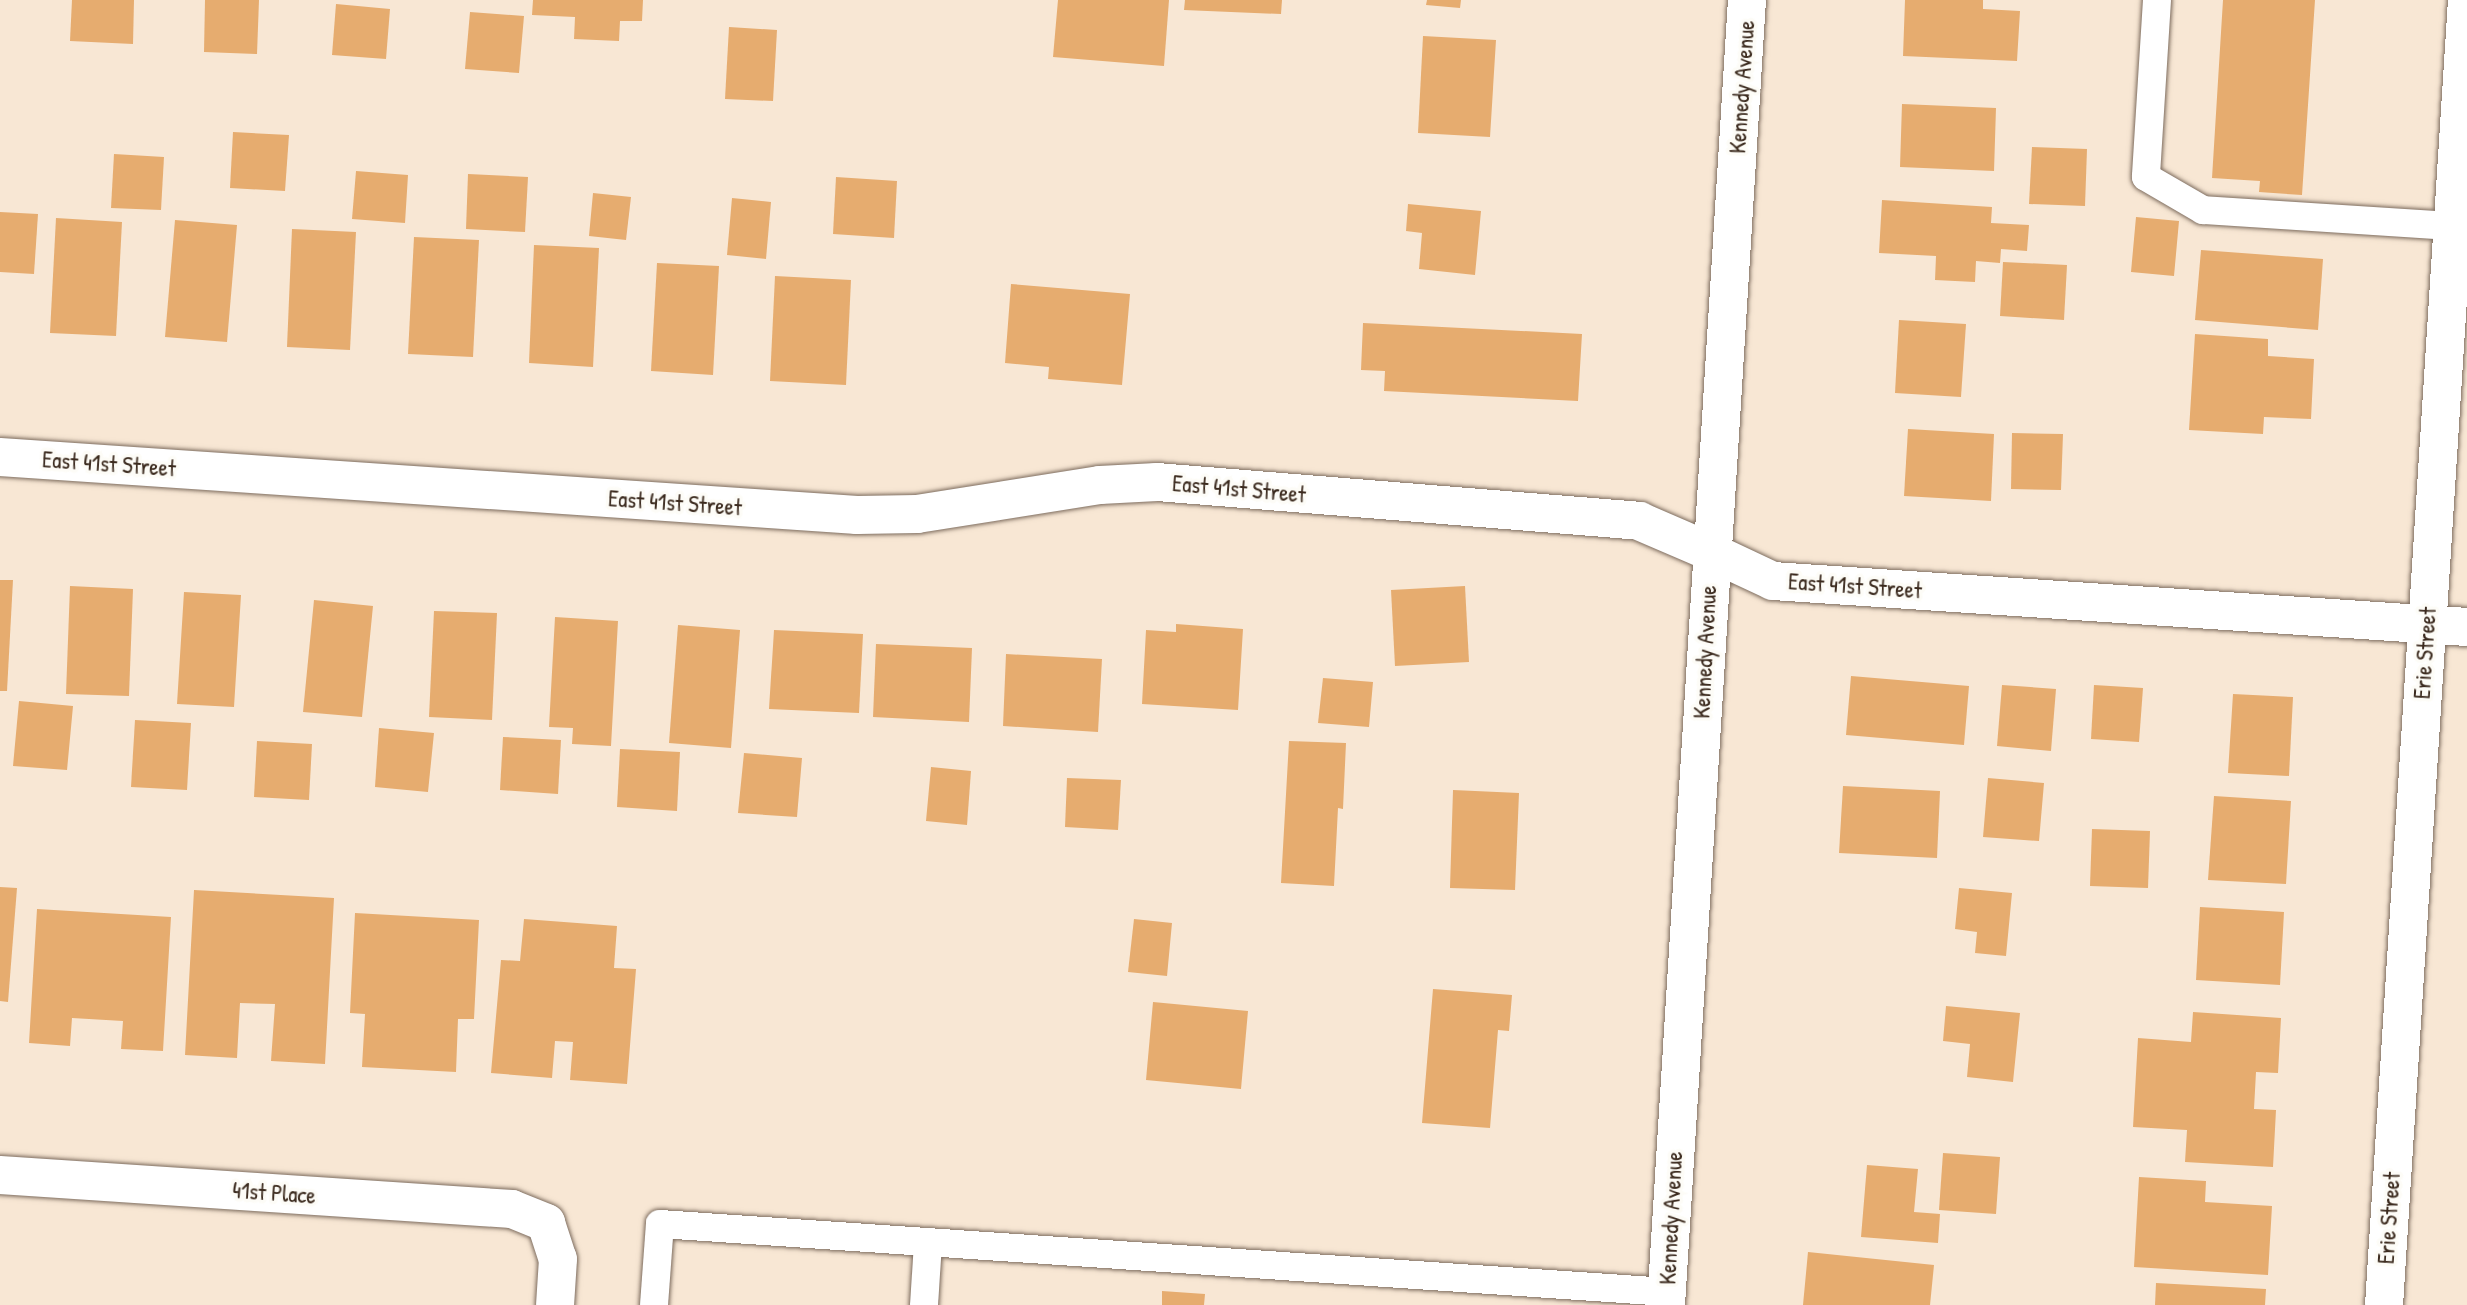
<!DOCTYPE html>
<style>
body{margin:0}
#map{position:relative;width:2467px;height:1305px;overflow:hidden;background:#f8e7d4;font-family:"Patrick Hand",sans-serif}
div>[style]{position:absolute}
.building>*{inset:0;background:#e6ac6f}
.roads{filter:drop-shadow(0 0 2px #7d6c5e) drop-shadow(0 0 2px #7d6c5e)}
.lane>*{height:28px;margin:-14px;padding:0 14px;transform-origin:14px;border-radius:14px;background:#fff}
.street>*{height:38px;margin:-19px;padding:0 19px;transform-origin:19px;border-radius:19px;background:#fff}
.secondary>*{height:38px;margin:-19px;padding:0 19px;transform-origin:19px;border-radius:19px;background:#fff}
span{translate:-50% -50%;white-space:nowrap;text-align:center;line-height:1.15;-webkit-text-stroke:7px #fdfcf7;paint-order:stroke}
.street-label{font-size:23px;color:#3b2a1e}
</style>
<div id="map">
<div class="building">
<i style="clip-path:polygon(72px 0,134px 0,133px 44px,70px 41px)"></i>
<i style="clip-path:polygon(205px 0,259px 0,257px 54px,204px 52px)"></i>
<i style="clip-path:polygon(533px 0,643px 0,642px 21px,620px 21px,619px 41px,574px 39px,575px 17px,532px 15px)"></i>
<i style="clip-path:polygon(1058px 0,1169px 0,1164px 66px,1053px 57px)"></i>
<i style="clip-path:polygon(1185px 0,1282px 0,1281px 14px,1184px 10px)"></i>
<i style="clip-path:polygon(1427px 0,1461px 0,1460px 8px,1426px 5px)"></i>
<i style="clip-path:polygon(1905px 0,1983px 0,1983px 9px,2020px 11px,2017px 61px,1903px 56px)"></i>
<i style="clip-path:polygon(2223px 0,2315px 0,2302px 195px,2259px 192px,2260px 181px,2212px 178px)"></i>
<i style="clip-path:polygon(336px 4px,390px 9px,386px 59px,332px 55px)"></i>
<i style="clip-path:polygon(470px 12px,524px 16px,519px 73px,465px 69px)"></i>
<i style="clip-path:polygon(729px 27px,777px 30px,773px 101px,725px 99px)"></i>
<i style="clip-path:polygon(1423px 36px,1496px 40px,1490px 137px,1418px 133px)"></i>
<i style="clip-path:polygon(1902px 104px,1996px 108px,1994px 171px,1900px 167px)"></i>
<i style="clip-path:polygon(233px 132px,289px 135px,285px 191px,230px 188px)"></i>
<i style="clip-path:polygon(2032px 147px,2087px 149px,2085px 206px,2029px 204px)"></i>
<i style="clip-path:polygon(114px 154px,164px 157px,161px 210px,111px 208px)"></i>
<i style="clip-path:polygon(356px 171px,408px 175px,405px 223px,352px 219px)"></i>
<i style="clip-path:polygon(468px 174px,528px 177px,525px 232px,466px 229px)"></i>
<i style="clip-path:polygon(836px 177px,897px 181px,894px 238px,833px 234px)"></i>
<i style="clip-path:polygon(593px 193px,631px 197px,626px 240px,589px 236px)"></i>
<i style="clip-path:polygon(732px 198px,771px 202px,766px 259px,727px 255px)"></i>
<i style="clip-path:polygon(1882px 200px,1992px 207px,1991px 223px,2029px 225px,2027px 251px,2001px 249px,2000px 263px,1976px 261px,1975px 282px,1935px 280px,1936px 256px,1879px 253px)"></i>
<i style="clip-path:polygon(1408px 204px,1481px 211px,1475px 275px,1419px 269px,1422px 233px,1406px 231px)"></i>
<i style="clip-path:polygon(0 212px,38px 214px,34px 274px,0 272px)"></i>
<i style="clip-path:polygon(2136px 217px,2179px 221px,2174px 276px,2131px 272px)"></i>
<i style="clip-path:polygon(56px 218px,122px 222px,116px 336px,50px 333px)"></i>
<i style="clip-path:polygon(175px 220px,237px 225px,227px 342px,165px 337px)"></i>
<i style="clip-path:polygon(292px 229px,356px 232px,350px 350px,287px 347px)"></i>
<i style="clip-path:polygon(414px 237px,479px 240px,473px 357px,408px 354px)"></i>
<i style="clip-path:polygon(534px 245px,599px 248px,593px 367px,529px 363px)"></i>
<i style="clip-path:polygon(2201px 250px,2323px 259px,2318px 330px,2195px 320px)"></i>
<i style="clip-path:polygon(2003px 262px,2067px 265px,2064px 320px,2000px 316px)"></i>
<i style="clip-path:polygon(657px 263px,719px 266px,713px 375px,651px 371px)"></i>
<i style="clip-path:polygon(775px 276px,851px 280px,846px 385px,770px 381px)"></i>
<i style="clip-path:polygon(1011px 284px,1130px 294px,1122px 385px,1048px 379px,1049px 367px,1005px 363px)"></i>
<i style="clip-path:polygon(1899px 320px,1966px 324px,1961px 397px,1895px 393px)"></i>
<i style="clip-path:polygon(1363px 323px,1582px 334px,1578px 401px,1384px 391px,1385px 371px,1361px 370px)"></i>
<i style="clip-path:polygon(2195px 334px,2268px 339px,2268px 356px,2314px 359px,2311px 419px,2264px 417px,2263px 434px,2189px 430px)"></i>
<i style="clip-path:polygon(1908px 429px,1994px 434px,1991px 501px,1904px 496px)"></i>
<i style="clip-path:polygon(2012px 433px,2063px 434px,2061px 490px,2011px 489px)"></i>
<i style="clip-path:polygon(0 580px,13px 580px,7px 691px,0 691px)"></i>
<i style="clip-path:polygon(70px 586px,133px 589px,129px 696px,66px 694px)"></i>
<i style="clip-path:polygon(1465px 586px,1469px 662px,1395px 666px,1391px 590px)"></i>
<i style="clip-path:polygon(184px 592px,241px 595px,234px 707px,177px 704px)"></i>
<i style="clip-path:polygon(314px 600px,373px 606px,362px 717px,303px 712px)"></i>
<i style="clip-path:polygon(434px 611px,497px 613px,492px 720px,429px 717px)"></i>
<i style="clip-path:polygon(555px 617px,618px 621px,611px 746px,572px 744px,573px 728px,549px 727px)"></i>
<i style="clip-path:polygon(1176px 624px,1243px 629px,1238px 710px,1142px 704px,1146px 630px,1176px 632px)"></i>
<i style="clip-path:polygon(678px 625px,740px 630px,731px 748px,669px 743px)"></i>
<i style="clip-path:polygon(774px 630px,863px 634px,859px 713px,769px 709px)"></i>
<i style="clip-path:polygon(876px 644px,972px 648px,969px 722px,873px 717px)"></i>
<i style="clip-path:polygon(1006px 654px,1102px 659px,1098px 732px,1003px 726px)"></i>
<i style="clip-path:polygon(1851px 676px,1969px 686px,1964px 745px,1846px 735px)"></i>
<i style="clip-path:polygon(1323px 678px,1373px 682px,1369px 727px,1318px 723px)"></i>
<i style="clip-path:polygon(2002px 685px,2056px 689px,2051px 751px,1997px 746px)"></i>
<i style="clip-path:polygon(2094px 685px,2143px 688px,2139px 742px,2091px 739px)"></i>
<i style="clip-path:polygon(2233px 694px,2293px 697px,2289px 776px,2228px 773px)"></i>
<i style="clip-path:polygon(19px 701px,73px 706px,67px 770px,13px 766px)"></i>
<i style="clip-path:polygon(135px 720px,191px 723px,187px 790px,131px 787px)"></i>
<i style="clip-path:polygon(379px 728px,434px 733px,428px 792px,375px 787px)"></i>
<i style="clip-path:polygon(503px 737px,561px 740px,558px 794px,500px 790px)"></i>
<i style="clip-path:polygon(257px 741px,312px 744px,309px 800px,254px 797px)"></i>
<i style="clip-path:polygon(1289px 741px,1346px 743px,1343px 809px,1338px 808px,1334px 886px,1281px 883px)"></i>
<i style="clip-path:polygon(620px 749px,680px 752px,677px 811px,617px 807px)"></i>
<i style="clip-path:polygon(744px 753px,802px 758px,797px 817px,738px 813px)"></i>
<i style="clip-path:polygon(931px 767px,971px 771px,967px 825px,926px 821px)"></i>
<i style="clip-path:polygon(1067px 778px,1121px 780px,1118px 830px,1065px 827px)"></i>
<i style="clip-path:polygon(1988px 778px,2044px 783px,2039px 841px,1983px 837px)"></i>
<i style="clip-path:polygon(1843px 786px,1940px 791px,1937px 858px,1839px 853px)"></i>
<i style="clip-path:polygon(1453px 790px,1519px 793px,1515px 890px,1450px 888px)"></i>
<i style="clip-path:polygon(2214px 796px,2291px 801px,2286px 884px,2208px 880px)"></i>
<i style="clip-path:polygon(2092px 829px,2150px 831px,2148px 888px,2090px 886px)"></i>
<i style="clip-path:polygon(0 887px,17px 888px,8px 1002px,0 1001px)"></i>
<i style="clip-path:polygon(1959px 888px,2012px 893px,2006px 956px,1975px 953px,1977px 932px,1955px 929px)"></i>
<i style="clip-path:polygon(194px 890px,334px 898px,325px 1064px,271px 1061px,275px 1004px,240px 1003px,237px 1058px,185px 1055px)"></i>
<i style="clip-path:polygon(2200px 907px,2284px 912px,2280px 985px,2196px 980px)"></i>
<i style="clip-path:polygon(37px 909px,171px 917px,163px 1051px,121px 1049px,123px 1021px,72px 1018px,70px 1046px,29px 1043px)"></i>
<i style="clip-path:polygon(355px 913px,479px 920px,474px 1019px,458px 1019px,456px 1072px,362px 1067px,365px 1014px,350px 1013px)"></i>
<i style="clip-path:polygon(524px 919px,617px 926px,614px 968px,636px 969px,627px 1084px,570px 1080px,573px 1042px,555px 1041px,552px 1078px,491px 1073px,501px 960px,520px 961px)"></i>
<i style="clip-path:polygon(1134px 919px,1172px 923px,1167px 976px,1128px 972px)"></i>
<i style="clip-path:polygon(1433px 989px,1512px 995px,1509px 1031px,1498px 1030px,1490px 1128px,1422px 1123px)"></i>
<i style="clip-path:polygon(1153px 1002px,1248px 1011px,1241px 1089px,1146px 1080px)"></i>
<i style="clip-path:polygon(1946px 1006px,2020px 1013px,2013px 1082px,1967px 1077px,1970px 1044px,1943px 1041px)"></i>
<i style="clip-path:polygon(2193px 1012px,2281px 1018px,2278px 1073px,2256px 1072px,2254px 1109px,2276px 1110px,2273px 1167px,2185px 1162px,2187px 1130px,2133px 1127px,2138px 1038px,2191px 1042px)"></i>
<i style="clip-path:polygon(1943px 1153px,2000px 1157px,1996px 1214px,1939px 1210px)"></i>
<i style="clip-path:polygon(1867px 1165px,1918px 1169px,1914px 1212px,1940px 1214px,1938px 1243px,1861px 1237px)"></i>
<i style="clip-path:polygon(2139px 1177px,2206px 1181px,2205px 1202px,2272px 1206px,2268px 1275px,2134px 1267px)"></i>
<i style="clip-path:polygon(1808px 1252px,1934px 1265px,1930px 1305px,1803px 1305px)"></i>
<i style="clip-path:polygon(2156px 1283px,2266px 1289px,2265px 1305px,2155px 1305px)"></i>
<i style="clip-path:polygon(1162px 1291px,1205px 1294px,1204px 1305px,1162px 1305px)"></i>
</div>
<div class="roads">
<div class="lane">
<i style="left:2157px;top:0;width:177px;rotate:93.6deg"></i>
<i style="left:2146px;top:177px;width:66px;rotate:30.1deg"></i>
<i style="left:2203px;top:210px;width:250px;rotate:3.7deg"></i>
<i style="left:654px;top:1305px;width:81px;rotate:-85.8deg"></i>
<i style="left:660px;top:1224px;width:1009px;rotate:3.86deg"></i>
<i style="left:924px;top:1305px;width:62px;rotate:-86.3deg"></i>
</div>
<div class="street">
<i style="left:0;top:457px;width:859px;rotate:3.87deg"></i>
<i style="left:857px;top:515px;width:60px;rotate:-1deg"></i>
<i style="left:917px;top:514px;width:185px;rotate:-9deg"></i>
<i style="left:1100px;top:485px;width:57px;rotate:-3deg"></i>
<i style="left:1157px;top:482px;width:484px;rotate:4.6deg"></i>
<i style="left:1639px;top:521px;width:78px;rotate:23.3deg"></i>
<i style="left:0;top:1175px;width:513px;rotate:3.8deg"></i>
<i style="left:512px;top:1209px;width:37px;rotate:22deg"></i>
<i style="left:546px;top:1223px;width:38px;rotate:72deg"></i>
<i style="left:558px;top:1259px;width:46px;rotate:93.7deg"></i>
<i style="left:2384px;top:1305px;width:1308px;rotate:-86.36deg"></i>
</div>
<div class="secondary">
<i style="left:1711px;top:552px;width:68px;rotate:25.1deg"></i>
<i style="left:1773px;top:581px;width:696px;rotate:3.79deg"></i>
<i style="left:1666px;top:1305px;width:1308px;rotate:-86.45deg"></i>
</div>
</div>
<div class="street-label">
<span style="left:1742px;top:87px;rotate:-86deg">Kennedy Avenue</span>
<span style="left:109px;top:464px;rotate:4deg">East 41st Street</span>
<span style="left:1239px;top:489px;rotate:5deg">East 41st Street</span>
<span style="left:675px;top:503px;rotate:4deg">East 41st Street</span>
<span style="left:1855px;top:586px;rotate:4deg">East 41st Street</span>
<span style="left:1705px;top:652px;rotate:-87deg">Kennedy Avenue</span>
<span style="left:2425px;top:653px;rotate:-86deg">Erie Street</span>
<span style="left:274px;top:1193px;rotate:4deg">41st Place</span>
<span style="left:1671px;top:1218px;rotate:-87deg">Kennedy Avenue</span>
<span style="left:2389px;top:1218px;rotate:-86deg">Erie Street</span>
</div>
</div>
